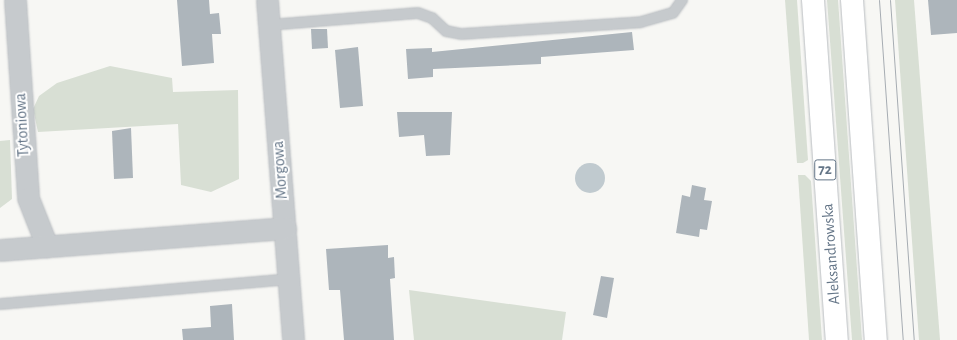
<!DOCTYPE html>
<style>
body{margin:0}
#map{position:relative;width:957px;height:340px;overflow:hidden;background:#f7f7f4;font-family:"Alegreya Sans",sans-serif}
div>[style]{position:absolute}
.green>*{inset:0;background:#d8dfd4}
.water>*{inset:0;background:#c0cacf}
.round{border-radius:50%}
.building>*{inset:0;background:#adb5bb}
.roads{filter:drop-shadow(0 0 1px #b9bdc1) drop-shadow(0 0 1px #b9bdc1)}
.lane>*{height:10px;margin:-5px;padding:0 5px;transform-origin:5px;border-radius:5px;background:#c6cacd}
.street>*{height:21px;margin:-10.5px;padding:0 10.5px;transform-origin:10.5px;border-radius:10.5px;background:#c6cacd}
.primary>*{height:22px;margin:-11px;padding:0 11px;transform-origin:11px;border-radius:11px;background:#fff}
.tram>*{height:1px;margin:-0.5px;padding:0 0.5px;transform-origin:0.5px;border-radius:0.5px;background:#a6acb2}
span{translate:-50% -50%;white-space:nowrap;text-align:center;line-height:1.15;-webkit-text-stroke:4px #fff;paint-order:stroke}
.shield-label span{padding:1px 3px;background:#fff;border:1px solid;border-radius:3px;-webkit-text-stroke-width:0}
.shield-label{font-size:15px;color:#647587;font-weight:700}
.street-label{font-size:16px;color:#647587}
</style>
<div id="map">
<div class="green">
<i style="clip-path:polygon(785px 0,797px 0,808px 160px,803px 163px,797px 163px)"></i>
<i style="clip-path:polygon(827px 0,838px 0,862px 340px,852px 340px)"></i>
<i style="clip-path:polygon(895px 0,914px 0,940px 340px,919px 340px)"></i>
<i style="clip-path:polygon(110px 66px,172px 78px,173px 92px,238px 90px,239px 179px,211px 192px,181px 185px,178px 124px,38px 132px,33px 109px,39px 96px,57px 83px)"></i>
<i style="clip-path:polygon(10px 140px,12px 199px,0 208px,0 141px)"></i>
<i style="clip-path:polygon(798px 175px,805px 175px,811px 181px,822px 340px,809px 340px)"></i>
<i style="clip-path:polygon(409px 290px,566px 312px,562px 340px,414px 340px)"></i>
</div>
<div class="water">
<i class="round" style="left:575px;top:163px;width:30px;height:30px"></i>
</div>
<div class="building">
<i style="clip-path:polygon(177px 0,209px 0,210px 14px,219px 13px,221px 34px,212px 34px,214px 63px,182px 66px)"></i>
<i style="clip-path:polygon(928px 0,957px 0,957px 33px,931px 35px)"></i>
<i style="clip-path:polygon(311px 29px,327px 29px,328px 48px,312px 49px)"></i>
<i style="clip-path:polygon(632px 32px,634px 50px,541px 57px,541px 64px,433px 69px,433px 77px,408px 79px,406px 49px,432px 48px,432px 52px)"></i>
<i style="clip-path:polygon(358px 47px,363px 106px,340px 108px,335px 50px)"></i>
<i style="clip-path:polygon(397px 112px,452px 112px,450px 155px,426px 156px,424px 135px,399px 137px)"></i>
<i style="clip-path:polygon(131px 128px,133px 178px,114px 179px,112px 131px)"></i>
<i style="clip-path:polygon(692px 185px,706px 188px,704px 200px,712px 201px,707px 230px,700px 229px,699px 237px,676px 233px,682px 195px,690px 197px)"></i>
<i style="clip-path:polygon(388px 245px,388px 258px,394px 257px,395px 278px,390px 279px,394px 340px,344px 340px,340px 290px,329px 290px,326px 249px)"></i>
<i style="clip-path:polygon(601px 276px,614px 278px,607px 318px,593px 315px)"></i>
<i style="clip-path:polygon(232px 304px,234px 340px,183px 340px,182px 329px,211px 327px,210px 306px)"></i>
</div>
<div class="roads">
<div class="lane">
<i style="left:269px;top:25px;width:149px;rotate:-4.6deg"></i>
<i style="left:418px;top:13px;width:15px;rotate:20deg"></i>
<i style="left:432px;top:18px;width:19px;rotate:43deg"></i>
<i style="left:446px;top:31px;width:16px;rotate:11deg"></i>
<i style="left:462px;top:34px;width:179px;rotate:-3.8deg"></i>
<i style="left:641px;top:22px;width:33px;rotate:-16deg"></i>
<i style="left:673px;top:13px;width:16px;rotate:-55deg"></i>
<i style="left:0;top:304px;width:290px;rotate:-4.9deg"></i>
</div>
<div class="street">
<i style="left:15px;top:0;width:198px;rotate:86.2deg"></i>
<i style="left:28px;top:198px;width:52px;rotate:68.4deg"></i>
<i style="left:267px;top:0;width:341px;rotate:85.6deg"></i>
<i style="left:0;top:250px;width:286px;rotate:-4.4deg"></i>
</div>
<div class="primary">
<i style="left:813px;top:0;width:341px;rotate:86deg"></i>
<i style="left:852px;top:0;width:341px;rotate:86deg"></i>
</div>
</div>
<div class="tram">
<i style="left:879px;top:0;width:341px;rotate:86deg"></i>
<i style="left:890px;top:0;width:341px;rotate:86deg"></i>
</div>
<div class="shield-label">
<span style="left:825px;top:170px">72</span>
</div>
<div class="street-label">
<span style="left:22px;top:125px;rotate:-93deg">Tytoniowa</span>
<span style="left:280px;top:170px;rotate:-94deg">Morgowa</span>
<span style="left:831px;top:254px;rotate:-94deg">Aleksandrowska</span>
</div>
</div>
